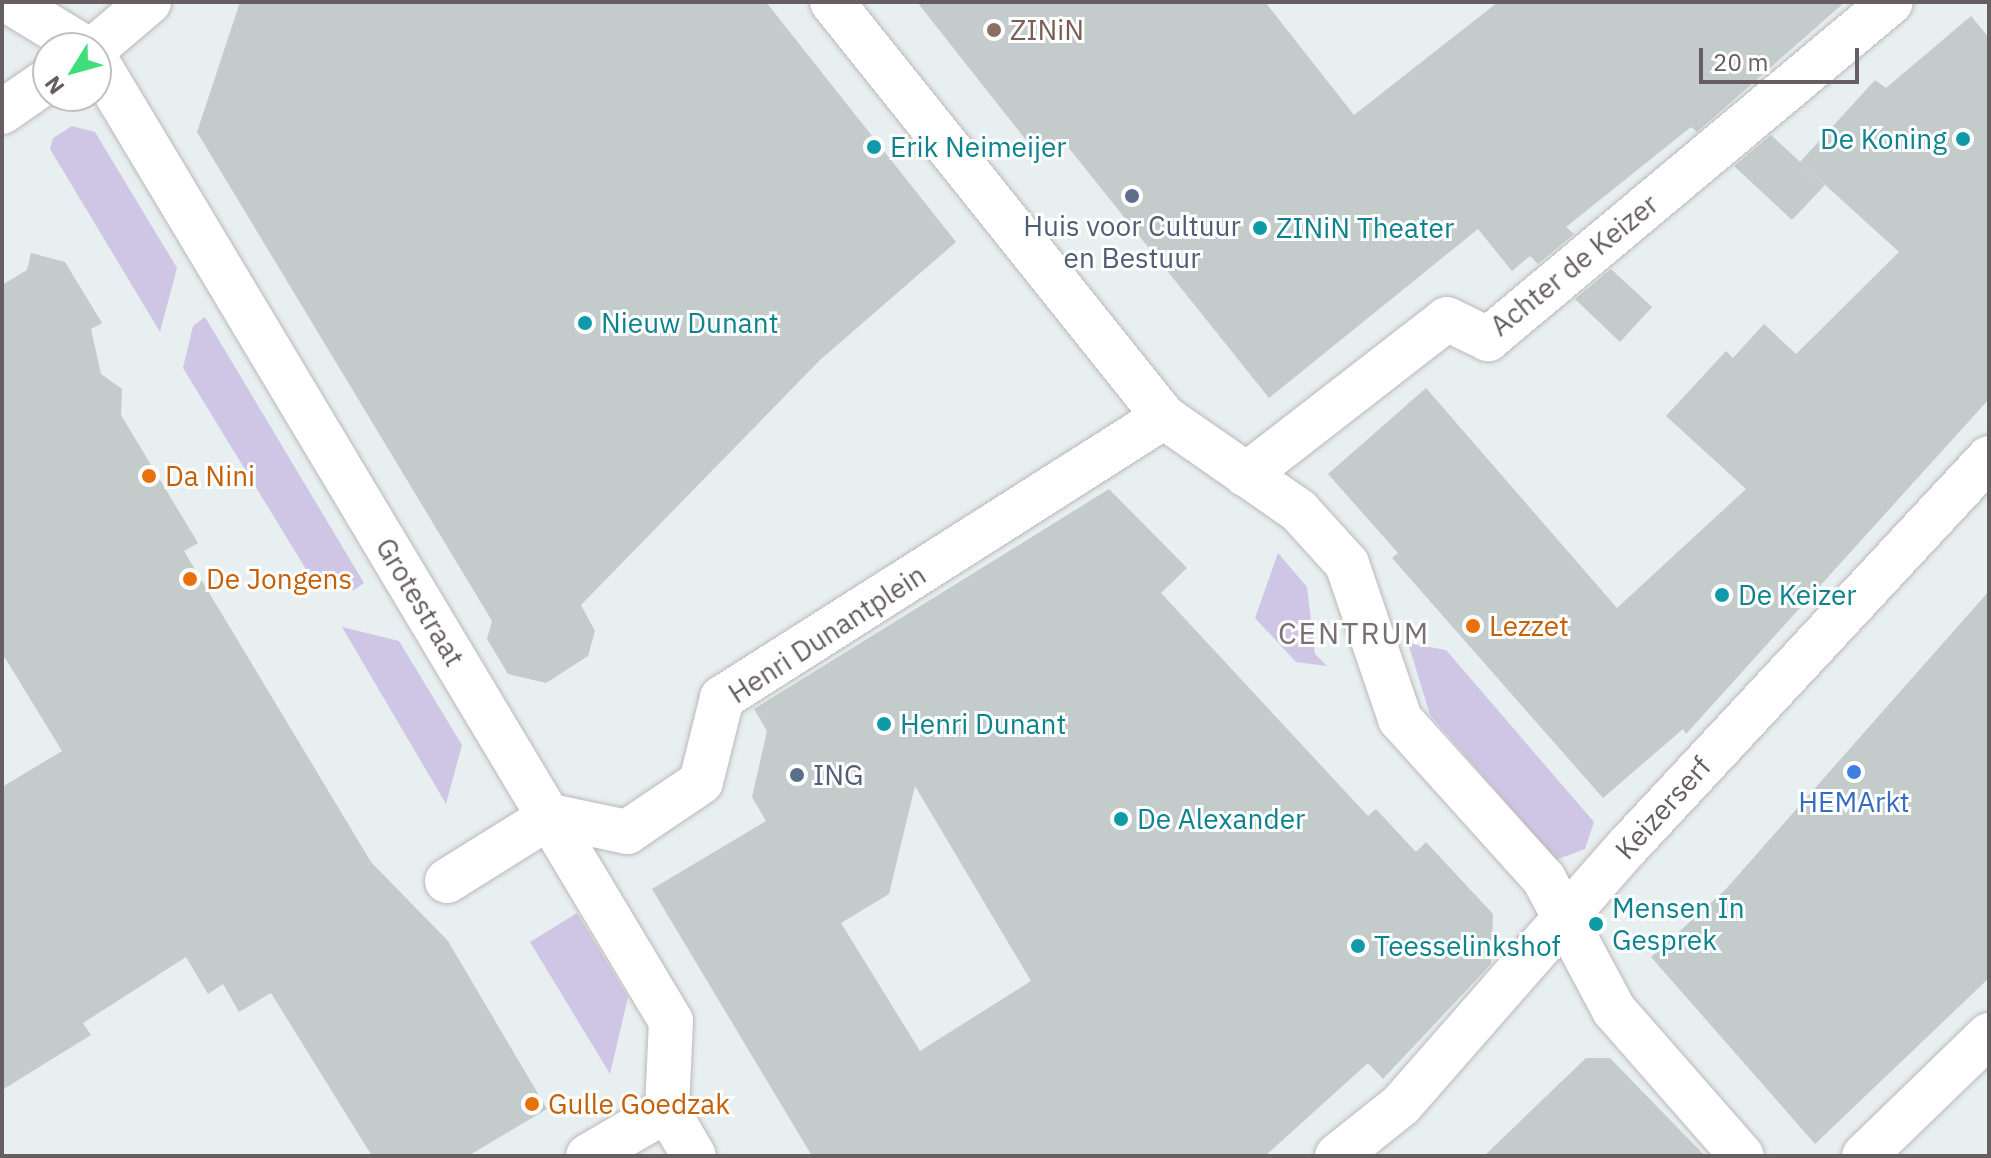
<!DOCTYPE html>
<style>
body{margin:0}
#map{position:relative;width:1991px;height:1158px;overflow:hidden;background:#e7eff0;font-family:"IBM Plex Sans",sans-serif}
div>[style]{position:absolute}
.green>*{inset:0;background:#cfc6e5}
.building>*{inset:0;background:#c3cbcb}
.roads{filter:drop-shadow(0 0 2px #bdb7b7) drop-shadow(0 0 2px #bdb7b7)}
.minor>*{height:44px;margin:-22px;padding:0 22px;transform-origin:22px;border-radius:22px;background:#fff}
.dots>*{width:22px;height:22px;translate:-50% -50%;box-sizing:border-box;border:4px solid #fff;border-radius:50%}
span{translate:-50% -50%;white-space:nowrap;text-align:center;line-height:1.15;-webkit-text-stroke:6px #fff;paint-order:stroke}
.education-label{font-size:28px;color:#785e54}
.left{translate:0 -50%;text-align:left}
.culture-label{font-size:28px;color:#0d838f}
.right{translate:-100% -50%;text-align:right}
.service-label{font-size:28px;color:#4e5e75}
.street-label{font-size:28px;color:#665e60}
.food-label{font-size:28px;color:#c56008}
.shop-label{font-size:28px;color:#366cbe}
.neighbourhood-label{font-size:30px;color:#787071;letter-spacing:2px}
.frame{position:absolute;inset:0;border:4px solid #665e60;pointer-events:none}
.north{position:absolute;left:32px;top:32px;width:80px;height:80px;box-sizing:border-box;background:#fff;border:2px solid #c2bfbf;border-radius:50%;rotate:233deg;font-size:22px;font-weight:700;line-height:32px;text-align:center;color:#665e60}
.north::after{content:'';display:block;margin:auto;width:28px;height:36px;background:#3edf79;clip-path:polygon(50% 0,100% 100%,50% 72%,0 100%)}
.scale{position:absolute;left:1699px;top:48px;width:160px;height:36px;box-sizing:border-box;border:4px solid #665e60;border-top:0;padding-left:10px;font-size:24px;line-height:28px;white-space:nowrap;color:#665e60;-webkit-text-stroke:6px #fff;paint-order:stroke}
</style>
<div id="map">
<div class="green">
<i style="clip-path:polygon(72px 126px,95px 132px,177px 268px,160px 332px,50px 149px,53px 138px)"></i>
<i style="clip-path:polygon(205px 317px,364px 583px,354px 590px,312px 579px,183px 368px,193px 326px)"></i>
<i style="clip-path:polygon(1278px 553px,1307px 587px,1315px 654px,1327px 666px,1296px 662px,1255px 618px)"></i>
<i style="clip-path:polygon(342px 627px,399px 641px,462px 745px,446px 804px)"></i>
<i style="clip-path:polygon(1408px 643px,1446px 650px,1594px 822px,1585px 849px,1556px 860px,1430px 715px)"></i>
<i style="clip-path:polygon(577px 913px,628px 997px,610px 1074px,530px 942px)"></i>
</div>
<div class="building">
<i style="clip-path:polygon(240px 2px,766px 2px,956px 242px,820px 360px,581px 605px,595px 631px,588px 656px,546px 683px,508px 674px,487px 639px,492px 621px,197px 132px)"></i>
<i style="clip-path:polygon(917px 2px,1265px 2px,1354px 115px,1498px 2px,1845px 2px,1697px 132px,1691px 127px,1566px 227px,1574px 234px,1538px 264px,1530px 256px,1512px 271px,1478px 229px,1269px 398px,1064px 142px,1041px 159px)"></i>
<i style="clip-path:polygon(1971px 16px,1989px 38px,1989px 399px,1686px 734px,1683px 729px,1603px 798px,1392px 558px,1398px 553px,1328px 474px,1426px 388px,1617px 608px,1746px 489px,1666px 416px,1726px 351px,1733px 358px,1764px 324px,1796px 354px,1899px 252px,1800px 162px,1875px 80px,1886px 88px)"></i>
<i style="clip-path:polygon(1771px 135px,1825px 185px,1792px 220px,1734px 166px)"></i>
<i style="clip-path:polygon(31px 253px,65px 262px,102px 323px,91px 329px,101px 374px,122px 389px,121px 415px,198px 543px,184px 551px,371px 862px,448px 941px,547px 1109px,468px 1156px,372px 1156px,271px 993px,239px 1012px,223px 984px,208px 994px,186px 957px,83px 1023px,91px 1035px,2px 1090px,2px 787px,62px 751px,2px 653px,2px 285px,27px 270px)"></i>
<i style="clip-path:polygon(1611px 269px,1652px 307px,1620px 342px,1575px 299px)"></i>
<i style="clip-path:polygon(evenodd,1109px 489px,1187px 568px,1161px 593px,1368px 816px,1376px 809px,1416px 852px,1426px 842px,1493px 914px,1491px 964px,1383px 1079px,1368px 1063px,1265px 1156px,812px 1156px,652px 889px,766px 821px,752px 797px,767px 731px,754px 709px,1109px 489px,915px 786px,1031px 981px,920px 1051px,841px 923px,889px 894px,915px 786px)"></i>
<i style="clip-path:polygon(1989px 591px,1989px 978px,1815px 1144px,1651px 957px,1725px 890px)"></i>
<i style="clip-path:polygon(1586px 1058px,1610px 1058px,1705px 1156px,1484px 1156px)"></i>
</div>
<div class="roads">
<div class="minor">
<i style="left:10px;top:2px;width:88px;rotate:31.5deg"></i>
<i style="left:832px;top:2px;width:531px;rotate:51.34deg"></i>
<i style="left:1164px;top:417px;width:165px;rotate:34.8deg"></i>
<i style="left:1299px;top:511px;width:72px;rotate:47.8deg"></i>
<i style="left:1347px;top:564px;width:164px;rotate:71.1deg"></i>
<i style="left:1400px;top:719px;width:215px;rotate:48deg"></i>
<i style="left:1544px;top:879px;width:149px;rotate:61.9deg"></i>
<i style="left:1614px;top:1010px;width:194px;rotate:48.8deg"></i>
<i style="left:95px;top:48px;width:71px;rotate:-40.4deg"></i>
<i style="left:96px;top:60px;width:1120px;rotate:59.11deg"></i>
<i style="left:671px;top:1021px;width:89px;rotate:92.6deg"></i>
<i style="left:667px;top:1110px;width:53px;rotate:59.6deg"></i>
<i style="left:2px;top:112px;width:56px;rotate:-34.8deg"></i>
<i style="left:1246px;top:475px;width:254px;rotate:-37.8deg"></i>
<i style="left:1447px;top:319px;width:46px;rotate:26deg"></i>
<i style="left:1488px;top:339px;width:525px;rotate:-39.9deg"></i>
<i style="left:447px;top:881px;width:123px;rotate:-32deg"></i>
<i style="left:551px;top:816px;width:78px;rotate:11.9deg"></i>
<i style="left:627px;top:832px;width:89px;rotate:-34deg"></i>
<i style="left:701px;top:782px;width:87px;rotate:-76deg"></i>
<i style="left:722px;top:698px;width:524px;rotate:-32.45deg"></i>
<i style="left:588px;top:1156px;width:91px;rotate:-30.2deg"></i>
<i style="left:1337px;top:1156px;width:82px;rotate:-38.6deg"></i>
<i style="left:1401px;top:1105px;width:344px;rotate:-48.8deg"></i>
<i style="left:1628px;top:846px;width:530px;rotate:-47.06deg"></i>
<i style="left:1864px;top:1156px;width:174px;rotate:-44.1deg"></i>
</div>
</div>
<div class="dots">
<i style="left:994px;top:30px;background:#8d6e63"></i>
<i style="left:1963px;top:139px;background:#0f9aa8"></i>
<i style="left:874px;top:147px;background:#0f9aa8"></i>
<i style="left:1132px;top:196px;background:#5c6f8a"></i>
<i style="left:1260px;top:228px;background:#0f9aa8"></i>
<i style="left:585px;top:323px;background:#0f9aa8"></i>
<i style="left:149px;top:476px;background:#e8710a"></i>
<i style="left:190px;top:579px;background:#e8710a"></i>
<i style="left:1722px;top:595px;background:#0f9aa8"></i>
<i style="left:1473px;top:626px;background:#e8710a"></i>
<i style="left:884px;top:724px;background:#0f9aa8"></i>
<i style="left:1854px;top:772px;background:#3f7fe0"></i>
<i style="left:797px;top:775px;background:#5c6f8a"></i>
<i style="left:1121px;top:819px;background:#0f9aa8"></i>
<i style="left:1596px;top:924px;background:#0f9aa8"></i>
<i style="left:1358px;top:946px;background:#0f9aa8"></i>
<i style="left:532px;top:1104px;background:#e8710a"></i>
</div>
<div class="education-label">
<span class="left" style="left:1010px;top:30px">ZINiN</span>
</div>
<div class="culture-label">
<span class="right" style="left:1947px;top:139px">De Koning</span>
<span class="left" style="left:890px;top:147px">Erik Neimeijer</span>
<span class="left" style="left:1276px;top:228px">ZINiN Theater</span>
<span class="left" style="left:601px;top:323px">Nieuw Dunant</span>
<span class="left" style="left:1738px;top:595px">De Keizer</span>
<span class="left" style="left:900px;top:724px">Henri Dunant</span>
<span class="left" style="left:1137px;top:819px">De Alexander</span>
<span class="left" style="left:1612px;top:924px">Mensen In<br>Gesprek</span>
<span class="left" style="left:1374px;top:946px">Teesselinkshof</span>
</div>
<div class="service-label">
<span style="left:1132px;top:242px">Huis voor Cultuur<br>en Bestuur</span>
<span class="left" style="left:813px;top:775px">ING</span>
</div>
<div class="street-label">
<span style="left:1574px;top:265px;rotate:-39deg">Achter de Keizer</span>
<span style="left:420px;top:602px;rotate:59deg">Grotestraat</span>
<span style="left:827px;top:634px;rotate:-33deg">Henri Dunantplein</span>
<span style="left:1663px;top:808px;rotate:-48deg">Keizerserf</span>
</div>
<div class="food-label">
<span class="left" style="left:165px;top:476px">Da Nini</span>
<span class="left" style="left:206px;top:579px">De Jongens</span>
<span class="left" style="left:1489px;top:626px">Lezzet</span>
<span class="left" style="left:548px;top:1104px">Gulle Goedzak</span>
</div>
<div class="shop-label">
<span style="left:1854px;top:802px">HEMArkt</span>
</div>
<div class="neighbourhood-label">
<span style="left:1354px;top:633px">CENTRUM</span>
</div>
<div class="frame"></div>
<div class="north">N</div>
<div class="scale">20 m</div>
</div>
